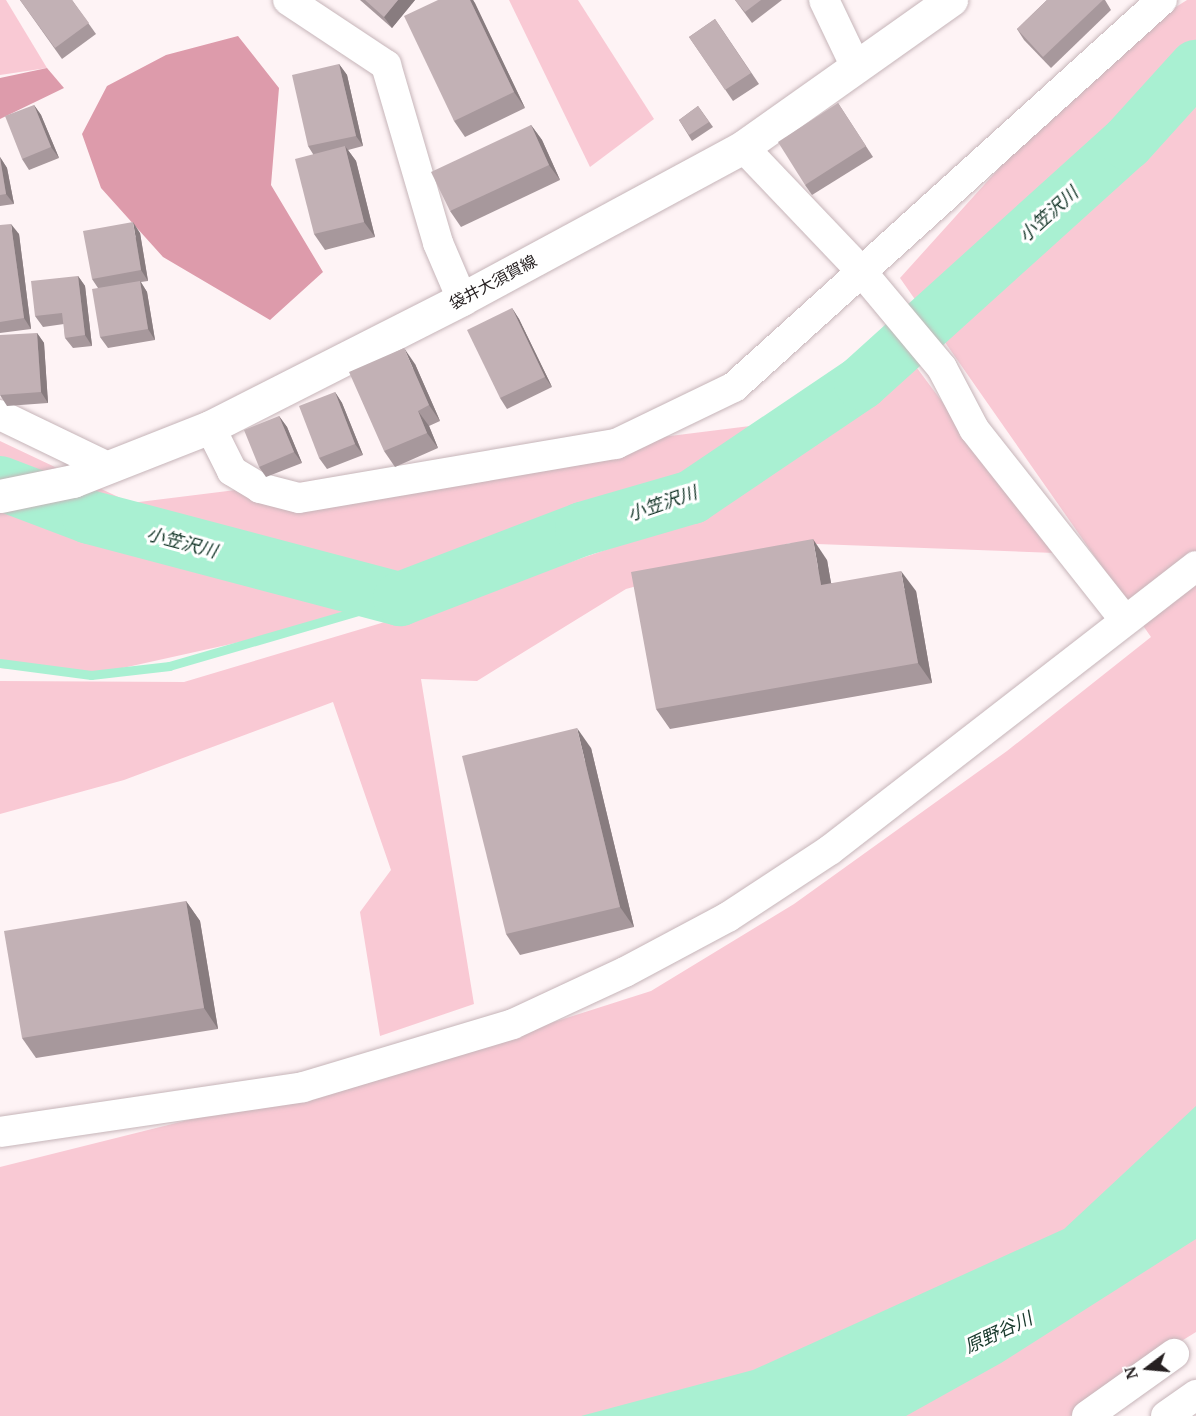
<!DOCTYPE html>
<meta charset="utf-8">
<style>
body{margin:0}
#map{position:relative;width:1196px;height:1416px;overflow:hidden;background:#fef3f5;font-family:"PT Serif","Noto Sans JP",serif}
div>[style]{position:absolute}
.green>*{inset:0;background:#f9c9d4}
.forest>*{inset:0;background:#dd9bab}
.water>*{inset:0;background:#a9f0d2}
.stream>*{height:9px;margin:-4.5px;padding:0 4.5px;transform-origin:4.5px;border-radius:4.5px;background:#a9f0d2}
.river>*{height:54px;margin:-27px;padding:0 27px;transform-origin:27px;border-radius:27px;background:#a9f0d2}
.roads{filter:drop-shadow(0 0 2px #c6b5b9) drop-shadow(0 0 2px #c6b5b9)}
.minor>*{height:30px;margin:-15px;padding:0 15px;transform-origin:15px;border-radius:15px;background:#fff}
.major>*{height:33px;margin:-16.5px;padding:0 16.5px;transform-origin:16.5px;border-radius:16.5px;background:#fff}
.wall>*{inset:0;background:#a7989c}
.shaded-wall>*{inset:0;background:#887c7f}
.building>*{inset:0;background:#c2b1b5}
span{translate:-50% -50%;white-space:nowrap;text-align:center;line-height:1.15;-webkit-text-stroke:6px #fff;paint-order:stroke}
.street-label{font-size:16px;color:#262021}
.water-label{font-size:18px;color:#16372a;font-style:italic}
.north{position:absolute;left:1118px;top:1338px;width:60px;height:60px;-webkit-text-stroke:4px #fff;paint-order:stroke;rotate:254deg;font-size:16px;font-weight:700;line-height:24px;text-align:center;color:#262021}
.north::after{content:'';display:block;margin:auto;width:21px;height:27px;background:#262021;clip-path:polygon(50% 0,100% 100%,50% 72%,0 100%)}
</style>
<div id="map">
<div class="green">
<i style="clip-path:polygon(0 0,6px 0,47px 68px,0 75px)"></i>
<i style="clip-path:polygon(509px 0,578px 0,654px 119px,590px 167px)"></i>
<i style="clip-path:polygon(1187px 0,1196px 0,1196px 1332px,1125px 1376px,1070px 1416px,0 1416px,0 1167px,460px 1052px,651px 991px,794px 904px,1007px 751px,1151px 637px,900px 278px,1103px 53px)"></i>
<i style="clip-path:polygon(914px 364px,1055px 553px,790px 543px,626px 589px,477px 681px,421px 679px,474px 1004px,380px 1036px,360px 912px,391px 870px,333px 702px,124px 780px,0 814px,0 681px,184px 682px,472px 596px,614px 547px,847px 424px)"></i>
<i style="clip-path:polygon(807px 419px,582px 529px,285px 632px,91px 675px,0 668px,0 441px,131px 503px)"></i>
</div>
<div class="forest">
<i style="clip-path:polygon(238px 36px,279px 88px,271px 185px,323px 272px,270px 320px,163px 257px,101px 188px,82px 134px,107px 86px,166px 55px)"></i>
<i style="clip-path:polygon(47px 68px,64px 88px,0 119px,0 78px)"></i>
</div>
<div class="water">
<i style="clip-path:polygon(1196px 1106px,1196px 1239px,1001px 1363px,906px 1416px,581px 1416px,753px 1370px,1064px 1229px)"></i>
</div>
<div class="stream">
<i style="left:0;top:663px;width:92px;rotate:7.5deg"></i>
<i style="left:91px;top:675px;width:79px;rotate:-6.6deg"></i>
<i style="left:169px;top:666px;width:241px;rotate:-16.2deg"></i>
</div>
<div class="river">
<i style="left:0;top:483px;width:95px;rotate:20.9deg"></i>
<i style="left:89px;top:517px;width:322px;rotate:14.8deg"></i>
<i style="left:400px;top:599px;width:195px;rotate:-21deg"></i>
<i style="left:582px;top:529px;width:115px;rotate:-16.2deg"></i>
<i style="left:692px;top:497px;width:204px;rotate:-34deg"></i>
<i style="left:861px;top:383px;width:358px;rotate:-42.1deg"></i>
<i style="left:1127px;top:143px;width:103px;rotate:-47.8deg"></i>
</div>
<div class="roads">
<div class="minor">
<i style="left:288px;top:0;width:118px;rotate:33.6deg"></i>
<i style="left:386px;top:65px;width:185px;rotate:73.7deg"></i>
<i style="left:438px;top:243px;width:61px;rotate:66.8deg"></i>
<i style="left:824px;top:0;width:74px;rotate:64.5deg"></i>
<i style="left:743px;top:147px;width:171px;rotate:46.4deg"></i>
<i style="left:861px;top:271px;width:126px;rotate:50.1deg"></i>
<i style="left:942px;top:368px;width:69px;rotate:62.3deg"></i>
<i style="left:974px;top:429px;width:242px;rotate:51.7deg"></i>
<i style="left:0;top:415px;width:122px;rotate:25.7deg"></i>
<i style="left:210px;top:427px;width:49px;rotate:63.4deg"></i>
<i style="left:232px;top:471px;width:33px;rotate:31deg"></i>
<i style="left:260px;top:488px;width:40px;rotate:14.4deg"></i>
<i style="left:299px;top:498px;width:322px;rotate:-9.7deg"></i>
<i style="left:616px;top:444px;width:131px;rotate:-25.8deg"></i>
<i style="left:734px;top:387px;width:577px;rotate:-42.12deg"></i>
<i style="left:0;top:1132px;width:306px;rotate:-8.4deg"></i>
<i style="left:303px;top:1087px;width:219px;rotate:-16.7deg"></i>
<i style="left:513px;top:1024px;width:123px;rotate:-24.9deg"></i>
<i style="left:625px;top:972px;width:117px;rotate:-28.1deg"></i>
<i style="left:728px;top:917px;width:122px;rotate:-33.3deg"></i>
<i style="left:830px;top:850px;width:463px;rotate:-37.8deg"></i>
<i style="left:1087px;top:1416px;width:107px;rotate:-35.5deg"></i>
<i style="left:1166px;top:1416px;width:37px;rotate:-35deg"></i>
</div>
<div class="major">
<i style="left:0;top:496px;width:75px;rotate:-11.6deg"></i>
<i style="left:73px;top:481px;width:147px;rotate:-21.5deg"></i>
<i style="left:210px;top:427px;width:283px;rotate:-26.9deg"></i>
<i style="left:462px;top:299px;width:319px;rotate:-28.4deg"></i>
<i style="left:743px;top:147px;width:255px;rotate:-35.3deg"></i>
</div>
</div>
<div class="wall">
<i style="clip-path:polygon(20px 0,72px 0,96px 34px,62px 59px)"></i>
<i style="clip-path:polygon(360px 0,415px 0,392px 28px)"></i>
<i style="clip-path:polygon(438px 0,473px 0,525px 108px,465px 137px,454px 121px)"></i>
<i style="clip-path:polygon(735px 0,782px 0,752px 23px)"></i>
<i style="clip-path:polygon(1047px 0,1105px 0,1111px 10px,1051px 68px,1024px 40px,1017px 29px)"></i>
<i style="clip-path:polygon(715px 19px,759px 84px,733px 101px,689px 37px)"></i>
<i style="clip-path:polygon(339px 64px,347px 75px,363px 146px,348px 150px,356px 161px,375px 237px,325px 250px,314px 234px,313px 154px,308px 146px)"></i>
<i style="clip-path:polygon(838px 103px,873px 157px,812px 195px,805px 185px)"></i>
<i style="clip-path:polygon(34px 105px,41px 115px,59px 158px,29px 170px,22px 159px)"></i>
<i style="clip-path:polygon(698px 106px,713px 127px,692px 141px,679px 120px)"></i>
<i style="clip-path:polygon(531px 125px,542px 140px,560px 180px,461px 227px,450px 211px)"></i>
<i style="clip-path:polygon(0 157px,7px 168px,14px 204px,0 206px)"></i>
<i style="clip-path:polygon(0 225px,19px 234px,31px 329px,0 333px)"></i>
<i style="clip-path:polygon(140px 233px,148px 281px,141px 282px,147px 292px,155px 340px,108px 348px,100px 337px,98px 288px,92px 279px)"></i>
<i style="clip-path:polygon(78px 276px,85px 286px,92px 346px,73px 348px,65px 338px,64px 324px,43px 327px,35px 316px)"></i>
<i style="clip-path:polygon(512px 308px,519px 319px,552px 387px,507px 409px,500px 398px)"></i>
<i style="clip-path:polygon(37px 333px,44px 343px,48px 403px,7px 406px,0 395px)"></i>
<i style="clip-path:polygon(415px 364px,440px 421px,429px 426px,438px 448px,395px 467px,384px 451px)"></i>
<i style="clip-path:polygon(335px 392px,342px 403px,363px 455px,327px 469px,319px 458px)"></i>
<i style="clip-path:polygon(279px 416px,287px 427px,302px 463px,266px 477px,259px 467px)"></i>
<i style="clip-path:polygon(827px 560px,831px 583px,916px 591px,932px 683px,670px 729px,656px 709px)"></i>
<i style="clip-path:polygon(591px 748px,634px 927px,520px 955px,506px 934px)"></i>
<i style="clip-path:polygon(186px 901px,200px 921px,218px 1029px,36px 1058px,22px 1038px)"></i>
</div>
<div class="shaded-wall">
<i style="clip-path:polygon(398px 0,415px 0,392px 28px,384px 17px)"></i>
<i style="clip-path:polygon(470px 0,473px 0,475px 3px,525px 108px,514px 92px)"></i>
<i style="clip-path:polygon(339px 64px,347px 75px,363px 146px,356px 136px)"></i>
<i style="clip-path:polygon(34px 105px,41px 115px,59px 158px,51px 147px)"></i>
<i style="clip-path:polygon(531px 125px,542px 140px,560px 180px,549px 165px)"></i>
<i style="clip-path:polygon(345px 146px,356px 161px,375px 237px,364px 222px)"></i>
<i style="clip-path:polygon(0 157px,7px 168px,14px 204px,6px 194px)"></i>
<i style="clip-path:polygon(133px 222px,140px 233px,148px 281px,141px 270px)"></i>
<i style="clip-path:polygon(11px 224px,19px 234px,31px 329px,24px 318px)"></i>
<i style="clip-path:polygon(78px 276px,85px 286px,92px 346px,85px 335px)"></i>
<i style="clip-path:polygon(140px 281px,147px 292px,155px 340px,148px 329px)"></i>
<i style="clip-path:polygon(512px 308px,519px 319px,552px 387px,545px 377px)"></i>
<i style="clip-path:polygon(37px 333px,44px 343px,48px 403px,41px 392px)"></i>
<i style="clip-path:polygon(404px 348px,415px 364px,440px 421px,429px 405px)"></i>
<i style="clip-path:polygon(335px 392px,342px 403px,363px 455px,355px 444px)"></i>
<i style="clip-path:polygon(418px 411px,429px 426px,438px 448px,427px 433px)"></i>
<i style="clip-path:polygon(279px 416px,287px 427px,302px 463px,294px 452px)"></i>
<i style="clip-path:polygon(813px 539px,827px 560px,835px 606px,821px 585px)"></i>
<i style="clip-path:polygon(901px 571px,916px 591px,932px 683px,918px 663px)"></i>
<i style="clip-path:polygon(577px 728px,591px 748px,634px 927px,620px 907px)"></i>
<i style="clip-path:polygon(186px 901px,200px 921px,218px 1029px,204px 1008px)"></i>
</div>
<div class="building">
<i style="clip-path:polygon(20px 0,72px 0,89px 23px,55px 48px)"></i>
<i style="clip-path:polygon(365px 0,398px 0,384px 17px)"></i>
<i style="clip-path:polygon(438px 0,470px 0,514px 92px,454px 121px,404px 16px)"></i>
<i style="clip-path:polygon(735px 0,761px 0,745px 12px)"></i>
<i style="clip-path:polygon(1047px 0,1103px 0,1043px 57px,1017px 29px)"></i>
<i style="clip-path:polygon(715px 19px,751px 73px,725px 90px,689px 37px)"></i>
<i style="clip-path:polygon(339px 64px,356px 136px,308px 146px,292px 75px)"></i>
<i style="clip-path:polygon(838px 103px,866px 146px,805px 185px,778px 142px)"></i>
<i style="clip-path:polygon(34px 105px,51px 147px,22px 159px,5px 116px)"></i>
<i style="clip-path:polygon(698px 106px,709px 122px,689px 135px,679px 120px)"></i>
<i style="clip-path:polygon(531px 125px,549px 165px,450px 211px,431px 172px)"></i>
<i style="clip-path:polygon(345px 146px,364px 222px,314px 234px,295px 159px)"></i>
<i style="clip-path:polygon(0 158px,6px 194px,0 195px)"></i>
<i style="clip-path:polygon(133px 222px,141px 270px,92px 279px,83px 231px)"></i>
<i style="clip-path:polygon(11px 224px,24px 318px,0 322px,0 225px)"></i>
<i style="clip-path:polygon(78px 276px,85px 335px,65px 338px,62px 313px,35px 316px,31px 281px)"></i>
<i style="clip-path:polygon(140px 281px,148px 329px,100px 337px,92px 289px)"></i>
<i style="clip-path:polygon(512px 308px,545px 377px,500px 398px,467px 330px)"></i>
<i style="clip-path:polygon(37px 333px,41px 392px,0 395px,0 335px)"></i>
<i style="clip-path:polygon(404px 348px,429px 405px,418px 411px,427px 433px,384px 451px,349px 372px)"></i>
<i style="clip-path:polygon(335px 392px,355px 444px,319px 458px,299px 406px)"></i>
<i style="clip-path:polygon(279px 416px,294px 452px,259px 467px,244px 430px)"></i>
<i style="clip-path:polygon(813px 539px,821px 585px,901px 571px,918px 663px,656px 709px,631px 572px)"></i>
<i style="clip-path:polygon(577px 728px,620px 907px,506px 934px,462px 756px)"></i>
<i style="clip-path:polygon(186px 901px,204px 1008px,22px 1038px,4px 931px)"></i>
</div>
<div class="street-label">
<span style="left:493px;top:282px;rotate:-28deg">袋井大須賀線</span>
</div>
<div class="water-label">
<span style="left:1048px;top:214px;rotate:-42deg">小笠沢川</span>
<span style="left:662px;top:503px;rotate:-19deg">小笠沢川</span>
<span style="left:182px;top:542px;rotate:15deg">小笠沢川</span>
<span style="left:998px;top:1332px;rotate:-25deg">原野谷川</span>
</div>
<div class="north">N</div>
</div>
